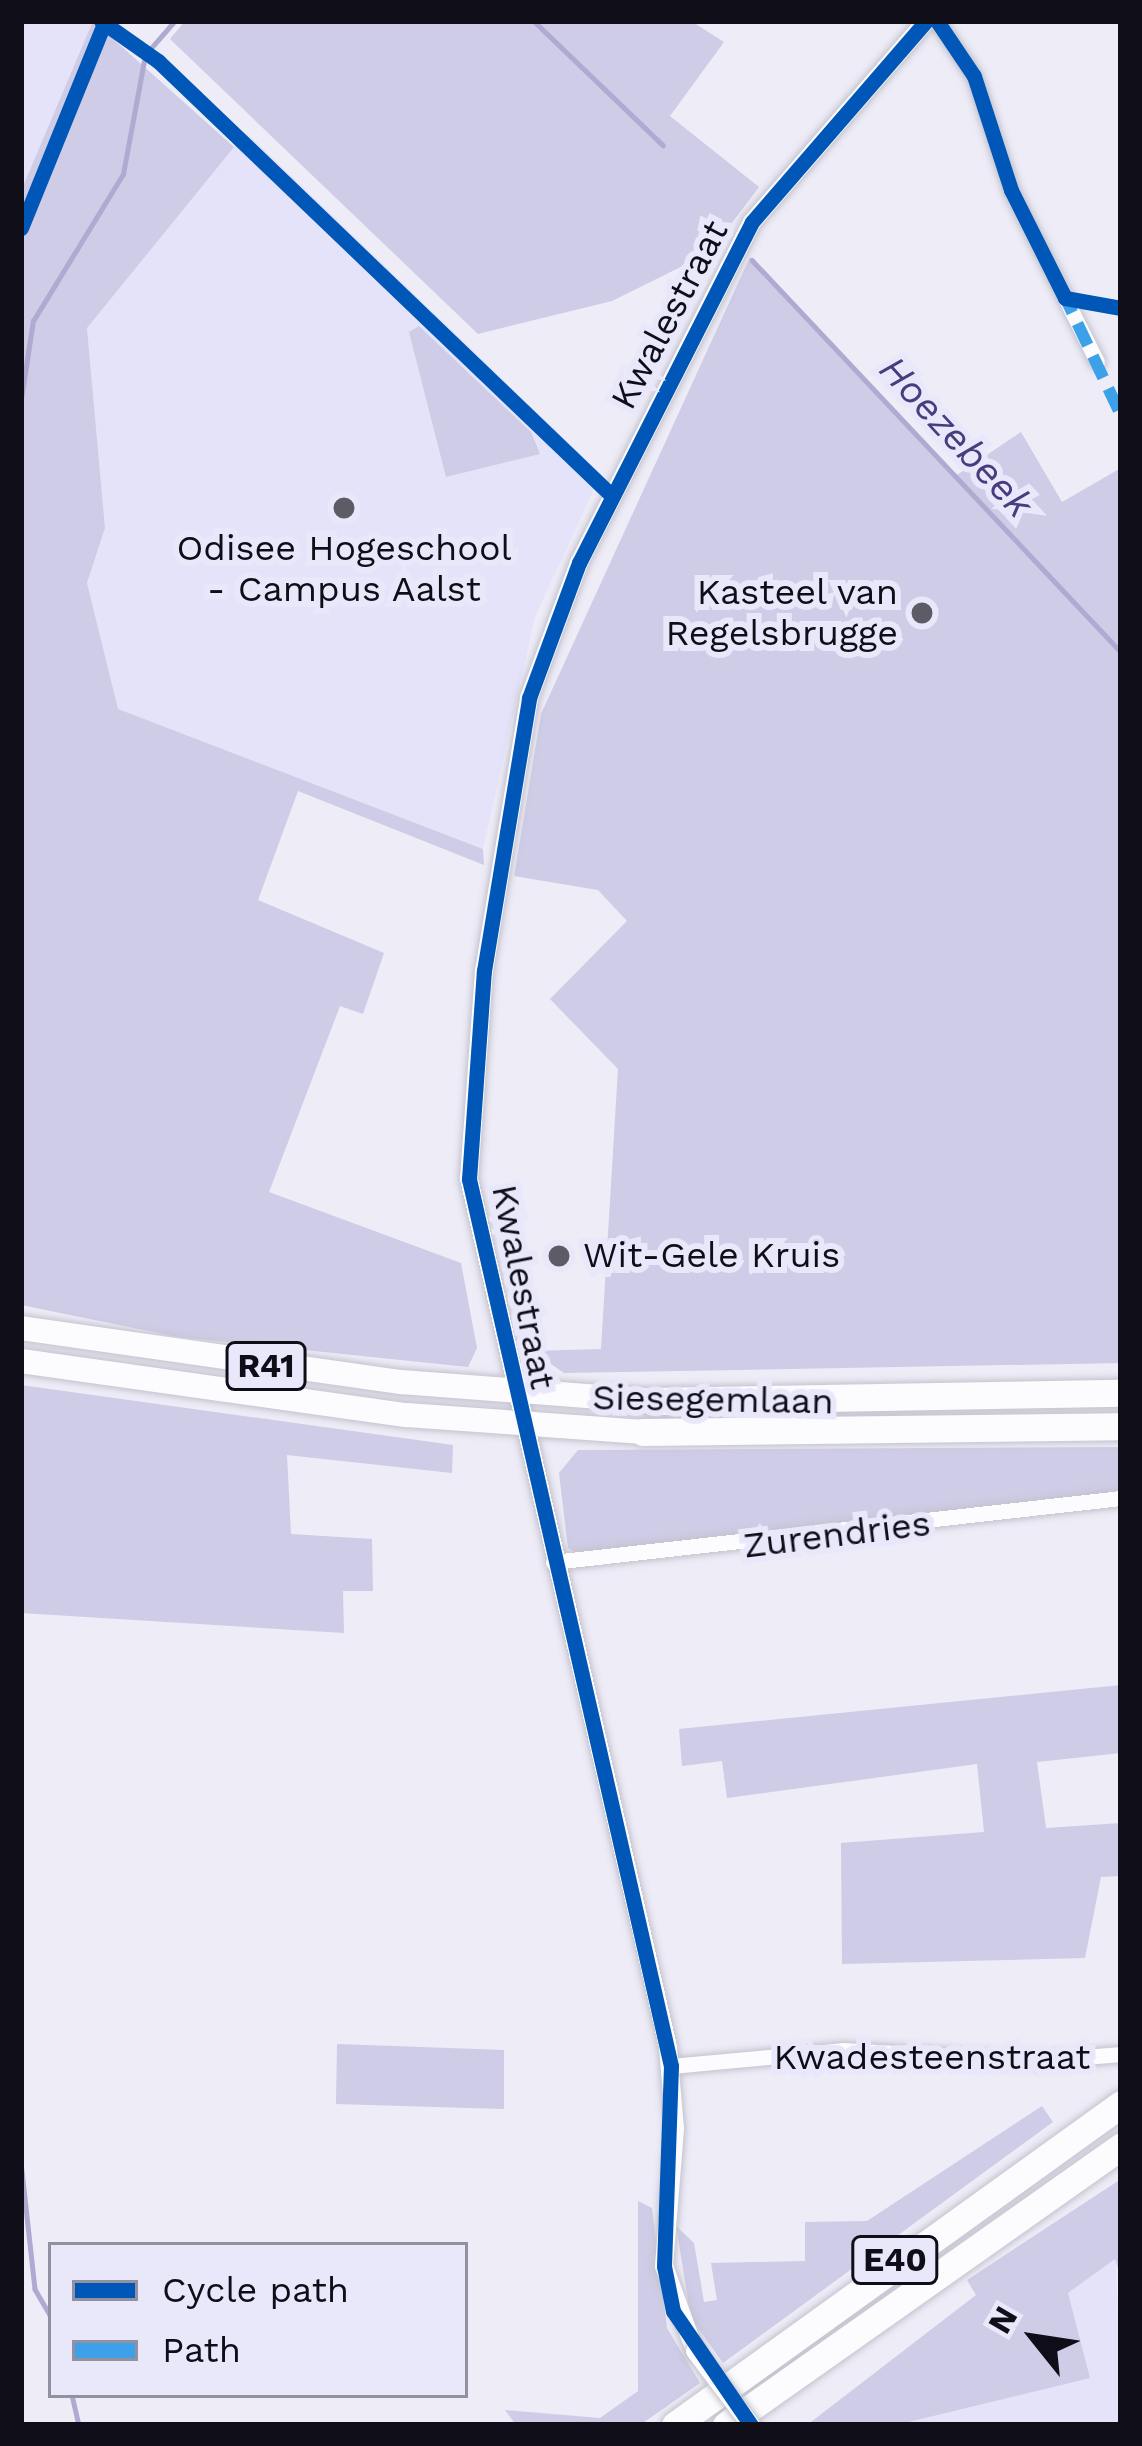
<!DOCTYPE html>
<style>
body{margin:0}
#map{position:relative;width:1142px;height:2446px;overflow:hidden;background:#edecf7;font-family:"Work Sans",sans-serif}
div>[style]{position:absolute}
.built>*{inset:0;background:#e5e3f9}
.green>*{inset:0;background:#cecce6}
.stream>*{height:4.5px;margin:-2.25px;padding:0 2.25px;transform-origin:2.25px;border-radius:2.25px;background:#aeaad1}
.roads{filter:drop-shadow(0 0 3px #c4c3ce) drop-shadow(0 0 3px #c4c3ce)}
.minor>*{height:15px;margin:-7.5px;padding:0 7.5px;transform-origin:7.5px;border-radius:7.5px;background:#fcfcfe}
.tertiary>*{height:18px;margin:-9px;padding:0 9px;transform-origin:9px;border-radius:9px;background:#fcfcfe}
.trunk>*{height:24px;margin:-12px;padding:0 12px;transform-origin:12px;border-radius:12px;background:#fcfcfe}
.motorway>*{height:27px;margin:-13.5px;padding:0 13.5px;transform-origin:13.5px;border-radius:13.5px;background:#fcfcfe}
.bridges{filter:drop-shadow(0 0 3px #c4c3ce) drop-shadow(0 0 3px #c4c3ce)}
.tertiary-bridge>*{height:18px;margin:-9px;padding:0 9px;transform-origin:9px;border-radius:9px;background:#fcfcfe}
.quiet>*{height:12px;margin-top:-6px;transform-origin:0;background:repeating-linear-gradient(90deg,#3da1ea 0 24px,transparent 0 36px)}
.cycleway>*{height:15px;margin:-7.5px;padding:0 7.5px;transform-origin:7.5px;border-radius:7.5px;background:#0057b8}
.dots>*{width:33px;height:33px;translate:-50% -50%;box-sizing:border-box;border:6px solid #e9e8fb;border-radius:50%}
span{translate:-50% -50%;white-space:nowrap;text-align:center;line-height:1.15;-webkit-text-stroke:12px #e9e8fb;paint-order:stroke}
.shield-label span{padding:3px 9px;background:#e9e8fb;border:3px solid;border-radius:9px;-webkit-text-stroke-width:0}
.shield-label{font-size:33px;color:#0f0e18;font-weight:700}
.street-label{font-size:36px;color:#0f0e18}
.poi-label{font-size:36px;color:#0f0e18}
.right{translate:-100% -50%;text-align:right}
.left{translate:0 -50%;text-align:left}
.water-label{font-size:39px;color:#473c7d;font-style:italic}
.frame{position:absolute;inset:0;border:24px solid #0f0e18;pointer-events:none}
.legend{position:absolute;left:48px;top:2242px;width:420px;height:156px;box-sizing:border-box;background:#e9e8fb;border:3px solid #9291a0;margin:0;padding:15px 21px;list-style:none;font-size:36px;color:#0f0e18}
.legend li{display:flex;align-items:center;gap:24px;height:60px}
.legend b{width:60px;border:3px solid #9291a0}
.north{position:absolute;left:974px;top:2278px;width:120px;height:120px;-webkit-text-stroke:9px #e9e8fb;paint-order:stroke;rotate:300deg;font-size:33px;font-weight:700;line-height:48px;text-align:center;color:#0f0e18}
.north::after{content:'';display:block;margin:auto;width:42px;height:54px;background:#0f0e18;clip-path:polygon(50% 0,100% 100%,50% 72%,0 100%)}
</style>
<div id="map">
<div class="built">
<i style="clip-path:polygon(21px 21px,93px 21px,21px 191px)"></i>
<i style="clip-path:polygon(247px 133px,601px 474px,535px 617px,483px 849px,118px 710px,87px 583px,105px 528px,87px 328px,171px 211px)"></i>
<i style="clip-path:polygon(1116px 2258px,1121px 2425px,896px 2425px,1068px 2293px)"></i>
</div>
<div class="green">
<i style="clip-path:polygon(93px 21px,234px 147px,87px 328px,105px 528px,87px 583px,118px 709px,483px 849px,484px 865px,298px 791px,258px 900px,384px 953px,363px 1014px,340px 1006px,269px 1192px,461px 1263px,477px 1348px,468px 1367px,178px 1337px,21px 1305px,21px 191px)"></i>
<i style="clip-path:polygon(185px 21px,691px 21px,724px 42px,670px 116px,759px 187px,709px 253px,612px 301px,478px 334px,170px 39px)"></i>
<i style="clip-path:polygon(750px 257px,954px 477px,1021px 432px,1062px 502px,1121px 468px,1121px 1363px,564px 1373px,532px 1351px,601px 1349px,618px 1069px,550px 999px,627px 921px,598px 890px,514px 876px,541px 714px)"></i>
<i style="clip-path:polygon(419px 326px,531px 432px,540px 454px,446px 477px,409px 332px)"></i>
<i style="clip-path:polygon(21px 1385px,453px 1445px,452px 1473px,287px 1455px,291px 1534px,372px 1539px,373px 1591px,343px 1591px,344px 1633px,21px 1613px)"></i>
<i style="clip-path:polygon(1121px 1447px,1121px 1493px,588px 1559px,568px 1548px,559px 1473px,578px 1450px)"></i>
<i style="clip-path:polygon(1121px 1685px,1121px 1753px,1037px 1762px,1046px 1828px,1121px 1823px,1121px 1876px,1101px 1877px,1085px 1958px,842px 1964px,841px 1843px,984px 1832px,977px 1764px,727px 1798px,722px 1761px,682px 1766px,679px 1729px)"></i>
<i style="clip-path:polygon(337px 2044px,504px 2050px,504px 2109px,336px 2104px)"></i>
<i style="clip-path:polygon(1042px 2106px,1053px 2122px,723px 2363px,691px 2318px,676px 2226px,694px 2243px,704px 2302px,717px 2300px,711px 2263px,805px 2261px,805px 2222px,867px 2221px)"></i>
<i style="clip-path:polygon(1121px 2179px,1121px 2278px,1115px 2259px,1068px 2293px,1090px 2378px,896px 2425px,807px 2425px,976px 2295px,967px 2280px)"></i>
<i style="clip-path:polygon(638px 2201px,652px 2208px,667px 2328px,700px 2383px,640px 2425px,516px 2425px,505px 2410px,600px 2418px,638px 2391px)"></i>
</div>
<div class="stream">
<i style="left:534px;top:21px;width:179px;rotate:43.9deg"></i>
<i style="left:152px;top:47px;width:35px;rotate:-49deg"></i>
<i style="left:752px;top:260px;width:538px;rotate:46.73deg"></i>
<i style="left:21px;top:399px;width:79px;rotate:-81.3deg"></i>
<i style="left:33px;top:321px;width:172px;rotate:-58.5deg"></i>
<i style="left:123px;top:174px;width:115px;rotate:-79.5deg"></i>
<i style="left:21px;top:2162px;width:128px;rotate:83.7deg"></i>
<i style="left:35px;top:2289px;width:32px;rotate:60deg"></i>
<i style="left:72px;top:2395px;width:31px;rotate:77deg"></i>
</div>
<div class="roads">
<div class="minor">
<i style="left:937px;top:21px;width:66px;rotate:56.1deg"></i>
<i style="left:974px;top:76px;width:120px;rotate:72deg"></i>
<i style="left:1011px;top:190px;width:192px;rotate:63.4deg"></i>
<i style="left:553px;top:1562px;width:572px;rotate:-6.43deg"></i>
<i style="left:671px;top:2066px;width:172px;rotate:-5.3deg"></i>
<i style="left:842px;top:2050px;width:195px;rotate:3.2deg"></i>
<i style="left:1037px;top:2061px;width:84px;rotate:-4.8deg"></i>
</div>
<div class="tertiary">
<i style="left:695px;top:2351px;width:90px;rotate:-110deg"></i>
<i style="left:664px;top:2266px;width:137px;rotate:-85.4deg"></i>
<i style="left:675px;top:2129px;width:82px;rotate:-94.9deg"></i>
<i style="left:668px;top:2047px;width:891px;rotate:-102.91deg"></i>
<i style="left:469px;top:1179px;width:209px;rotate:-85.9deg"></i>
<i style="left:484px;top:971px;width:277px;rotate:-80.6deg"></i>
<i style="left:529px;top:698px;width:144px;rotate:-69.7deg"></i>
<i style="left:579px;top:563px;width:382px;rotate:-63.1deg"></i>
<i style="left:752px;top:222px;width:266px;rotate:-49.1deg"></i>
</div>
<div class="trunk">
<i style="left:21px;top:1328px;width:384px;rotate:8.1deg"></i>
<i style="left:401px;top:1382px;width:253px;rotate:4.3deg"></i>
<i style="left:21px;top:1361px;width:390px;rotate:8deg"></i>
<i style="left:407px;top:1415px;width:237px;rotate:4.1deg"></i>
</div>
<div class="motorway">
<i style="left:653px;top:1401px;width:468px;rotate:-1deg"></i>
<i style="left:643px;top:1432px;width:478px;rotate:-0.7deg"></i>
<i style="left:675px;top:2425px;width:550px;rotate:-35.74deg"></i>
<i style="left:726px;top:2425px;width:484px;rotate:-35.2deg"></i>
</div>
</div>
<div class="bridges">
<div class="tertiary-bridge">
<i style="left:695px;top:2351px;width:93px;rotate:52.9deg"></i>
</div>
</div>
<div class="quiet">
<i style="left:1062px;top:291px;width:137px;rotate:64.6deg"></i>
</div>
<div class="cycleway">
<i style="left:101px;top:21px;width:70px;rotate:35.1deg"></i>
<i style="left:158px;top:61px;width:627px;rotate:43.77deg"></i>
<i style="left:937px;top:21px;width:66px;rotate:56.1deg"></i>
<i style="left:974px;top:76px;width:120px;rotate:72deg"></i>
<i style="left:1011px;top:190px;width:121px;rotate:63.4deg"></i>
<i style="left:1065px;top:298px;width:57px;rotate:10.1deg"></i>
<i style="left:21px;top:228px;width:223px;rotate:-67.9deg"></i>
<i style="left:751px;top:2425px;width:138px;rotate:-124.4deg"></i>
<i style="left:673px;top:2311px;width:46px;rotate:-101.3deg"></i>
<i style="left:664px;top:2266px;width:200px;rotate:-88deg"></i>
<i style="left:671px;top:2066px;width:910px;rotate:-102.83deg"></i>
<i style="left:469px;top:1179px;width:209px;rotate:-85.9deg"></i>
<i style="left:484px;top:971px;width:277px;rotate:-80.6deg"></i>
<i style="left:529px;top:698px;width:144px;rotate:-69.7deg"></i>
<i style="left:579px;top:563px;width:382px;rotate:-63.1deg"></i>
<i style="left:752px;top:222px;width:266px;rotate:-49.1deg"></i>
</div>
<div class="dots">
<i style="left:344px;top:508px;background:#5d5c66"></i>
<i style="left:922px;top:613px;background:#5d5c66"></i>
<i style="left:559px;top:1256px;background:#5d5c66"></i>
</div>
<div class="shield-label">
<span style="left:266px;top:1366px">R41</span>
<span style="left:895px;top:2260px">E40</span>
</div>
<div class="street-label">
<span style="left:670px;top:315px;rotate:-62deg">Kwalestraat</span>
<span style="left:523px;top:1287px;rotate:79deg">Kwalestraat</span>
<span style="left:713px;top:1400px;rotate:1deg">Siesegemlaan</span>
<span style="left:837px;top:1535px;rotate:-7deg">Zurendries</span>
<span style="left:932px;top:2058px">Kwadesteenstraat</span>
</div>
<div class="poi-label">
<span style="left:344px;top:569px">Odisee Hogeschool<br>- Campus Aalst</span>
<span class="right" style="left:898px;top:613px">Kasteel van<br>Regelsbrugge</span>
<span class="left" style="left:583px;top:1256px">Wit-Gele Kruis</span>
</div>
<div class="water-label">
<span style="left:956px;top:437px;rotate:47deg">Hoezebeek</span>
</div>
<div class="frame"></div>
<ul class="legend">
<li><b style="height:15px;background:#0057b8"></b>Cycle path</li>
<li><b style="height:15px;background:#3da1ea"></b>Path</li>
</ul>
<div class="north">N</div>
</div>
